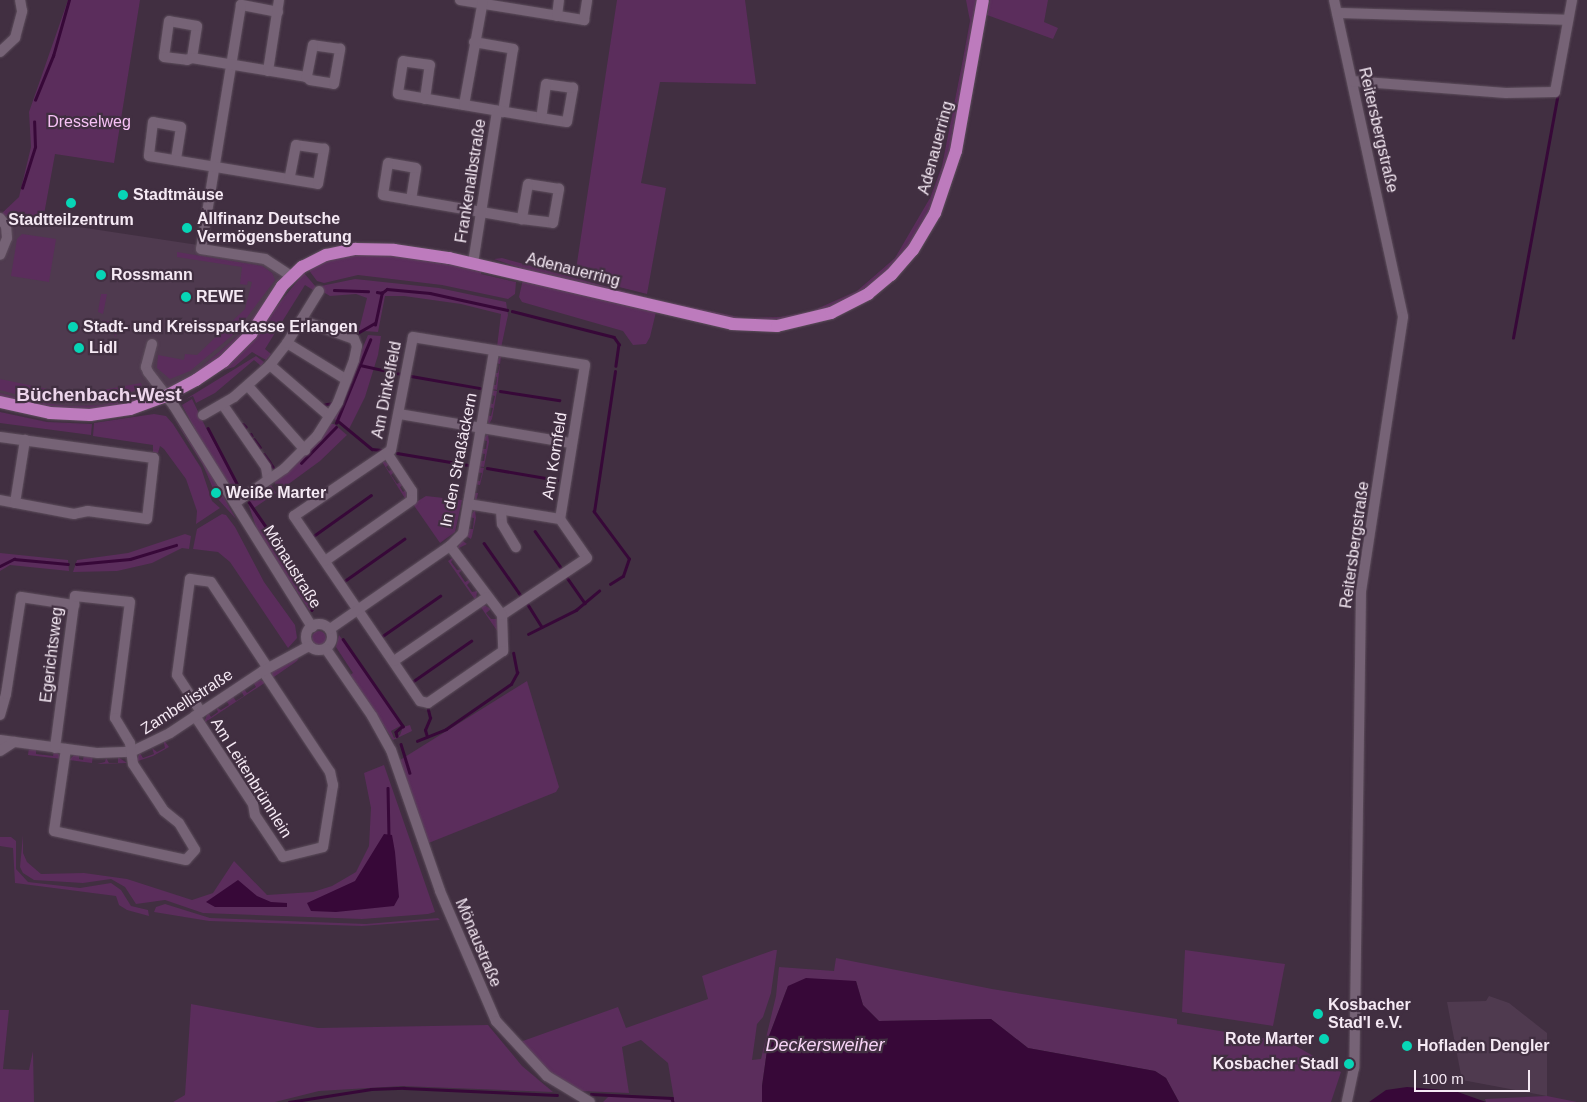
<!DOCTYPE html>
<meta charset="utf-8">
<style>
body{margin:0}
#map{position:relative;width:1587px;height:1102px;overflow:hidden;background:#412f41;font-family:Arial,sans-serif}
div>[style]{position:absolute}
.built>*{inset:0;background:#4f3a4f}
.green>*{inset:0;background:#5b2d5c}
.round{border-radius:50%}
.water>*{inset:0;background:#370838}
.stream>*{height:2.5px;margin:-1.25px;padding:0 1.25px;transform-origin:1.25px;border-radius:1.25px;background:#370838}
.roads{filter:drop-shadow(0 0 1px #5d4e5c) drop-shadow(0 0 1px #5d4e5c)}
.minor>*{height:10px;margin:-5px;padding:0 5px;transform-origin:5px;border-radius:5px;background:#766376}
.minor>.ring{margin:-5px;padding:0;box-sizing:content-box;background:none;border:10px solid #766376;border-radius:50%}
.major>*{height:12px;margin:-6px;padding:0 6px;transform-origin:6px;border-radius:6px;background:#bd7bbd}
.dots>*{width:14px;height:14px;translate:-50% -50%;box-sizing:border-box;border:2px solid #412f41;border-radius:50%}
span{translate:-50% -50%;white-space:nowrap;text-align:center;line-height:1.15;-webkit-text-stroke:4.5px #412f41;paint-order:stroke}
.park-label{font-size:16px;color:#f7c2f6}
.street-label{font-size:16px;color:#f5e9f4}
.poi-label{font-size:16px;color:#f5e9f4;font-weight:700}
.left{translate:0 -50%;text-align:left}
.right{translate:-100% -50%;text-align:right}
.water-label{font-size:18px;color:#f8d4f7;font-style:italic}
.quarter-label{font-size:19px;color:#edd6ec;font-weight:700}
.scale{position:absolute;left:1414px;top:1070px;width:116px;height:22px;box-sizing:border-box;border:2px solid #f5e9f4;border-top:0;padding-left:6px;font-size:15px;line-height:18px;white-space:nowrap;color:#f5e9f4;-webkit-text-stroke:4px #412f41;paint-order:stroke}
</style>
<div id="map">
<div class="built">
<i style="clip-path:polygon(0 215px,198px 245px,268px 263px,290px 281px,243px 343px,170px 395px,94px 414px,0 397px)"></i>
<i style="clip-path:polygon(1489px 996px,1509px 1003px,1547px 1033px,1547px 1096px,1462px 1080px,1447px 1002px,1486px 1001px)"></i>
</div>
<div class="green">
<i style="clip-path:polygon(68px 0,140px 0,114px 163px,55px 154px,43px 220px,0 215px,19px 197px,31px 147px,29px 112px)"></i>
<i style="clip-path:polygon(617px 0,745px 0,756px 84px,660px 82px,641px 183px,666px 188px,647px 294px,575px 276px)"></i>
<i style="clip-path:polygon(966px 0,978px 0,955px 134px,931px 209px,899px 261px,867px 289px,826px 310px,783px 321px,744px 321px,541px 275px,494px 259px,502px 258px,649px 298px,743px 318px,780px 317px,812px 311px,857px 291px,895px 258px,930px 198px,942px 166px,963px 59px,970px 21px)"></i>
<i style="clip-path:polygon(990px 0,1048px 0,1044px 22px,1058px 28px,1053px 39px,987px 15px)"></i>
<i style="clip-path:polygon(22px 234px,56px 239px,49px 282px,11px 276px,17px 239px)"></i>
<i style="clip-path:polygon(177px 252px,262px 266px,272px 273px,275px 280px,235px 333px,190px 371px,170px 379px,157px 368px,158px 355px,184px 360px,185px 354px,197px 355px,245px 309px,252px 282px,248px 281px,247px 285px,240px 284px,242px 267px,177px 257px)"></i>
<i style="clip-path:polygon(366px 252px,481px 269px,481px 274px,516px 282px,515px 294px,508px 299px,442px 285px,358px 275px,324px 283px,317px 281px,308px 269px,324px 261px)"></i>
<i style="clip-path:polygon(304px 273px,316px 287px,313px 290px,305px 285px,265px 349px,271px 354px,266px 360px,252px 352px,234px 367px,224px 370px)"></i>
<i style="clip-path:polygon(355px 279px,439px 288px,506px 302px,508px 315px,501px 348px,497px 347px,501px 314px,461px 304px,404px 296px,385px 296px,378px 332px,364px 331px,358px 334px,367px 298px,356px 294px,330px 296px,320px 290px,321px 286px)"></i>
<i style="clip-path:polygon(523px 279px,656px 312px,650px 337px,646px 344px,633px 345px,623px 331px,522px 302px,519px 297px)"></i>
<i style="clip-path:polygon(101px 294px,107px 294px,103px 314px,98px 312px)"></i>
<i style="clip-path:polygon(270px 294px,253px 324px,217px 359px,190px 377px,241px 333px)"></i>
<i style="clip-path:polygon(102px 320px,118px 323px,116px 337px)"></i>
<i style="clip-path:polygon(368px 335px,381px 336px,378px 355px,365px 397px,349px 429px,372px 450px,333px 418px)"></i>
<i style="clip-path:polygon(256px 356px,264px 362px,261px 366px,254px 360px,215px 393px,196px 403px,193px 396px,186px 399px)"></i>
<i style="clip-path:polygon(501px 356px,497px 390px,489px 388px,490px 385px,496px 385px,497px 377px,492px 376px,493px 373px,498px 373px,500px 364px,494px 363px)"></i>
<i style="clip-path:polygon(0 379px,62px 392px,97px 391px,141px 383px,142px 387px,118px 398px,71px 403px,33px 399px,0 390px)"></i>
<i style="clip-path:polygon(488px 390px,497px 391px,492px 419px,489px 424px,486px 415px,491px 416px,493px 408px,487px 407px,488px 403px,493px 404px,495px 396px,488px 394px)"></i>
<i style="clip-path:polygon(0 393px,34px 402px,69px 406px,103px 405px,136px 397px,140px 399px,108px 408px,69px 410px,0 397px)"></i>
<i style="clip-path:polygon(192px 399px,206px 428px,242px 493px,234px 491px,208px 454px,182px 405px)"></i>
<i style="clip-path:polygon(0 412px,47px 422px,92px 424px,91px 435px,0 423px)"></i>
<i style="clip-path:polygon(154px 414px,166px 416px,173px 424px,201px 468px,212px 501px,220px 508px,196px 524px,197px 511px,186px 479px,164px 449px,160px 446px,158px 453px,153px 452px,153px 445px,93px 436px,94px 423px)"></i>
<i style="clip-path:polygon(172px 415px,206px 466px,236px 519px,217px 498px,203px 465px)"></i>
<i style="clip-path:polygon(328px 424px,334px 424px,347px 435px,320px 461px,279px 491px,274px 481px)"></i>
<i style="clip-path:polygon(488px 434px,489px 442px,484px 467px,476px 466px,477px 461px,484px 461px,485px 454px,480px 453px,480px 449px,486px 449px,487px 441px,482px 440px)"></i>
<i style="clip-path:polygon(381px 460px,390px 464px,386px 467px,389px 471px,393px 469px,395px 471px,391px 475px,397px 484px,402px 481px,404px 484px,400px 487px,403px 492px,407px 489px,406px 500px)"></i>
<i style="clip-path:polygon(476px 467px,484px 468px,476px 502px,473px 493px,478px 493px,480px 485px,474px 484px,475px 480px,480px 481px,482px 473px,475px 472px)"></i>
<i style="clip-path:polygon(271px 485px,276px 493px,254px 508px,249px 501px)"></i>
<i style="clip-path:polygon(426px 496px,462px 500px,455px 532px,440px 543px,413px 504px)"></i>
<i style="clip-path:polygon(248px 503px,317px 603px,310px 611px,259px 536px)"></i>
<i style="clip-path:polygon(475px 510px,476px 518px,472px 536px,471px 539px,466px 536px,463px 541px,467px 544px,457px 549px,467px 529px,473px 529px,474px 518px,469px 517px)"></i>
<i style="clip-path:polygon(222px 514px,226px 515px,235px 527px,264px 582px,295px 625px,297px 638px,288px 648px,230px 562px,218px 552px,193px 549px,197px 529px)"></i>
<i style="clip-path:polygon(185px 534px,191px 536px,189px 549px,182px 548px,152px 563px,117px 571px,73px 572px,77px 560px,128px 553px)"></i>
<i style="clip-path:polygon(0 553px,68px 560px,69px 571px,10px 565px,0 571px)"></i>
<i style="clip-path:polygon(454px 557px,451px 562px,457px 570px,463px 569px,459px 573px,465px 582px,470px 579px,471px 581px,467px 585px,472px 592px,477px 591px,476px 601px,448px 561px)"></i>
<i style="clip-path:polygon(484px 605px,491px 609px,486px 613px,491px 619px,498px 619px,500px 635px,480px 606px)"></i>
<i class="round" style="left:312px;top:631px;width:14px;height:14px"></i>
<i style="clip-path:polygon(339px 635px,402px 725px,391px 731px,394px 738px,400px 735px,403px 727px,410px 725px,412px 731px,393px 740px,350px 675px,353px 673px,336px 647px)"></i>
<i style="clip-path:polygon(299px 657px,297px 661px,271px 679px,272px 670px)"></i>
<i style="clip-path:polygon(260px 680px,266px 682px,204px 723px,208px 712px,211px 717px,218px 712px,216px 707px,221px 710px,229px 705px,225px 699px,232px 695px,236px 701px,244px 696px,241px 691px,244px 689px,247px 693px,256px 687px,253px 682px)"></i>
<i style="clip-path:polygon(527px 681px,559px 787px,556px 792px,426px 844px,400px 760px)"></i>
<i style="clip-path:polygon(163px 739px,169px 747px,153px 756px,135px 762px,140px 753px,143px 758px,154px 754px,152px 748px,157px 752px,165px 748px)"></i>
<i style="clip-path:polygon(29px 747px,36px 748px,36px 754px,53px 756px,54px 751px,57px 752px,62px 759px,28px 755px)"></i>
<i style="clip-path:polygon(75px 754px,79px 754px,79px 759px,83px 760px,84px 754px,93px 754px,92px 763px,69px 760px)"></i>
<i style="clip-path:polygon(118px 757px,127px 763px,97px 764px,105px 762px,106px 758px,109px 763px,118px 763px)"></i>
<i style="clip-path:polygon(384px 765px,435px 912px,428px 914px,362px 919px,203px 913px,165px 900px,136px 904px,125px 887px,111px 879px,83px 883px,34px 880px,23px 873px,20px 867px,23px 835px,23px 853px,27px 862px,41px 874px,84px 873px,127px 879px,192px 900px,213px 893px,234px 861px,267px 895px,313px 892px,332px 886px,356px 872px,369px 846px,371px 808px,364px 773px)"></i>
<i style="clip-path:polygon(0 837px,11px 837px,16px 841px,16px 869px,28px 882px,80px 888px,111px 883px,121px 890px,131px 906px,148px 910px,149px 916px,127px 910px,119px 905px,116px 896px,15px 883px,13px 848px,0 846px)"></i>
<i style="clip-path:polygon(165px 904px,210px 918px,366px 924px,438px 918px,440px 920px,362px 926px,209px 921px,154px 912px,156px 907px)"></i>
<i style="clip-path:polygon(774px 950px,777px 950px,771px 993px,763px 1017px,757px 1024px,752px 1060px,761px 1059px,776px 996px,779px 967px,834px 971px,836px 958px,992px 989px,1177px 1019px,1177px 1024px,1281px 1041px,1296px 1046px,1341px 1072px,1331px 1102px,1179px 1102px,1166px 1078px,1155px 1071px,1028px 1048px,991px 1019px,879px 1021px,863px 1005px,856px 981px,788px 986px,769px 1036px,762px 1086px,762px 1102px,603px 1102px,609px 1096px,674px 1099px,668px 1063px,641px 1040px,622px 1047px,629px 1093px,581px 1091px,548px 1071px,520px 1042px,618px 1007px,626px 1028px,708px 999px,702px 976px)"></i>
<i style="clip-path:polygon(1185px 950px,1285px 964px,1273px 1026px,1182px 1012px)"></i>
<i style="clip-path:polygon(191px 1004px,318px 1028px,488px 1025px,522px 1066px,553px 1092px,402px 1086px,319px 1091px,275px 1102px,173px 1102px,185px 1095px)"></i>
<i style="clip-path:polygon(0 1010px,9px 1010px,3px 1069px,29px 1070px,33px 1051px,34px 1102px,0 1102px)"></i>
<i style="clip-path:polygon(1547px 1096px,1577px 1102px,1486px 1102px,1485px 1099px)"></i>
</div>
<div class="water">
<i style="clip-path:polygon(384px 834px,392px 835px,395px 852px,399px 897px,394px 906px,336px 912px,311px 911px,307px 903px,355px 881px)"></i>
<i style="clip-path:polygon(238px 880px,257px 896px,271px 902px,287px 903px,287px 907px,215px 907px,206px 902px)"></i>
<i style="clip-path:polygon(806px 978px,856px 981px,863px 1005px,879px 1021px,991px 1019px,1028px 1048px,1155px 1071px,1166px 1078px,1179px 1102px,762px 1102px,762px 1086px,769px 1036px,788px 986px)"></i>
<i style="clip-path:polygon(1407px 1087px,1455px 1091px,1486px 1102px,1369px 1102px,1386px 1090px)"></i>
</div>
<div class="stream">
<i style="left:35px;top:100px;width:48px;rotate:-67.8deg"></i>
<i style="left:53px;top:56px;width:58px;rotate:-74.1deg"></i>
<i style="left:22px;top:188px;width:43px;rotate:-72.4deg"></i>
<i style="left:35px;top:147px;width:25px;rotate:-92deg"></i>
<i style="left:334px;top:290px;width:34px;rotate:2deg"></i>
<i style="left:377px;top:292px;width:5px;rotate:11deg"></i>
<i style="left:512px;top:311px;width:105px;rotate:14.3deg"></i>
<i style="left:614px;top:337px;width:9px;rotate:54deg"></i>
<i style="left:619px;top:344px;width:22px;rotate:98deg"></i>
<i style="left:375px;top:325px;width:33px;rotate:-78deg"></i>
<i style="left:382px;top:293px;width:6px;rotate:-39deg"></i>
<i style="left:387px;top:289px;width:43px;rotate:5.3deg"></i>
<i style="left:430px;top:293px;width:79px;rotate:12.4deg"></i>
<i style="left:354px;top:335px;width:24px;rotate:-30deg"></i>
<i style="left:1513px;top:338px;width:248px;rotate:-79.6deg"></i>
<i style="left:360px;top:365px;width:42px;rotate:12.4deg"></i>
<i style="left:411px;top:376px;width:70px;rotate:9.9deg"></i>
<i style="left:500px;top:391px;width:60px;rotate:8.7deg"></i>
<i style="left:322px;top:405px;width:11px;rotate:-10deg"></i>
<i style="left:338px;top:421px;width:44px;rotate:39.5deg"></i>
<i style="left:372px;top:449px;width:9px;rotate:6deg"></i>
<i style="left:336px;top:423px;width:90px;rotate:-67.7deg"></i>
<i style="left:243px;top:424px;width:4px;rotate:45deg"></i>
<i style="left:208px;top:428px;width:73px;rotate:62.4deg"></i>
<i style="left:251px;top:434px;width:2px;rotate:63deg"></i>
<i style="left:254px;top:439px;width:10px;rotate:53deg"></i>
<i style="left:397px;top:453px;width:72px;rotate:9.6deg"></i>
<i style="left:264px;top:454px;width:10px;rotate:53deg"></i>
<i style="left:301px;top:463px;width:50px;rotate:-45.8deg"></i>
<i style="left:271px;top:464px;width:4px;rotate:56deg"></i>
<i style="left:487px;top:468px;width:71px;rotate:9.7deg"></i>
<i style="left:249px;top:502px;width:121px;rotate:55.4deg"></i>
<i style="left:318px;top:602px;width:10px;rotate:127deg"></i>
<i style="left:535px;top:531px;width:47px;rotate:54.6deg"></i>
<i style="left:312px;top:537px;width:72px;rotate:-35.4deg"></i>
<i style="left:484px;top:543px;width:66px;rotate:54.9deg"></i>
<i style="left:76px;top:564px;width:54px;rotate:-5.3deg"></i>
<i style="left:130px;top:559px;width:48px;rotate:-16.9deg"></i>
<i style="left:0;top:566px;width:16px;rotate:-27deg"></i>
<i style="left:14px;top:559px;width:54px;rotate:5.3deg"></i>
<i style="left:566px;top:576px;width:33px;rotate:55deg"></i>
<i style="left:343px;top:582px;width:75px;rotate:-35.2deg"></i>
<i style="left:610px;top:584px;width:15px;rotate:-32deg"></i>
<i style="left:623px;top:576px;width:18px;rotate:-71deg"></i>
<i style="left:629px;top:559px;width:59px;rotate:-126.7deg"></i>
<i style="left:594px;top:512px;width:142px;rotate:-81.5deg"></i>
<i style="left:527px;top:603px;width:28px;rotate:58deg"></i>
<i style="left:528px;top:634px;width:54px;rotate:-26.6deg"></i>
<i style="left:576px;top:610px;width:30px;rotate:-40deg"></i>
<i style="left:381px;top:637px;width:72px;rotate:-34.8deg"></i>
<i style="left:343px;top:639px;width:106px;rotate:55.4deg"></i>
<i style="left:403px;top:726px;width:9px;rotate:139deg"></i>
<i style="left:396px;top:732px;width:4px;rotate:76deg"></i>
<i style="left:412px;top:682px;width:72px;rotate:-34.8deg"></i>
<i style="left:427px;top:737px;width:7px;rotate:-106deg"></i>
<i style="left:425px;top:730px;width:13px;rotate:-67deg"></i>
<i style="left:430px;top:718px;width:8px;rotate:-104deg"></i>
<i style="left:417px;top:741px;width:31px;rotate:-22deg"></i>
<i style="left:446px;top:729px;width:79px;rotate:-34.7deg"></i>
<i style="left:511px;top:684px;width:13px;rotate:-61deg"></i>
<i style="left:517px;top:673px;width:20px;rotate:-101deg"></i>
<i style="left:401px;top:744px;width:30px;rotate:73deg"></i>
<i style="left:388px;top:788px;width:47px;rotate:88.8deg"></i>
<i style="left:591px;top:1094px;width:81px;rotate:2.8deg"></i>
<i style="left:672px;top:1098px;width:4px;rotate:76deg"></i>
<i style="left:289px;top:1102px;width:83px;rotate:-9deg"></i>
<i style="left:371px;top:1089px;width:33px;rotate:-2deg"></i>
<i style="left:404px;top:1088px;width:153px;rotate:2.6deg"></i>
</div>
<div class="roads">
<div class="minor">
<i style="left:460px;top:0;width:126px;rotate:9.2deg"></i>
<i style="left:584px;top:20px;width:20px;rotate:-81deg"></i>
<i style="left:1334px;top:0;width:324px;rotate:77.7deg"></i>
<i style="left:1403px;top:317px;width:278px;rotate:98.7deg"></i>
<i style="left:1361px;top:592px;width:476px;rotate:90.8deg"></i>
<i style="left:1354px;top:1068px;width:35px;rotate:102deg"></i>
<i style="left:278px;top:12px;width:38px;rotate:-169deg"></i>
<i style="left:241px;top:5px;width:247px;rotate:99.3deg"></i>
<i style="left:201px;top:249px;width:65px;rotate:8.9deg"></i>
<i style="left:265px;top:259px;width:31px;rotate:33deg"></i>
<i style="left:1337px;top:13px;width:231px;rotate:1.7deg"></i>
<i style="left:557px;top:16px;width:16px;rotate:-83deg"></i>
<i style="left:474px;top:42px;width:40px;rotate:10deg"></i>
<i style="left:513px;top:49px;width:64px;rotate:99deg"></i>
<i style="left:0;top:52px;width:21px;rotate:-43deg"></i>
<i style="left:15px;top:38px;width:28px;rotate:-75deg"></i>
<i style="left:22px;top:11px;width:11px;rotate:-100deg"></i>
<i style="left:192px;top:58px;width:32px;rotate:-81deg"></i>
<i style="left:197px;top:26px;width:28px;rotate:-170deg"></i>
<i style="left:169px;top:21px;width:36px;rotate:98deg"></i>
<i style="left:164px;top:57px;width:23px;rotate:7deg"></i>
<i style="left:187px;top:60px;width:5px;rotate:-22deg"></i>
<i style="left:192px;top:58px;width:117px;rotate:9.4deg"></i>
<i style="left:307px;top:77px;width:4px;rotate:45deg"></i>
<i style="left:310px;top:80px;width:24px;rotate:9deg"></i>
<i style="left:334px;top:84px;width:36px;rotate:-80deg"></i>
<i style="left:340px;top:49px;width:27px;rotate:-172deg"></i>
<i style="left:313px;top:45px;width:33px;rotate:101deg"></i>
<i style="left:268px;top:71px;width:72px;rotate:-81.2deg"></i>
<i style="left:1352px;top:81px;width:154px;rotate:4.5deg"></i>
<i style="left:1506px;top:93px;width:49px;rotate:-1.2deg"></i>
<i style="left:1555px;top:92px;width:94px;rotate:-79.5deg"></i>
<i style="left:425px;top:99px;width:34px;rotate:-82deg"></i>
<i style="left:430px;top:65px;width:27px;rotate:-172deg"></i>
<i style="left:403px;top:61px;width:33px;rotate:99deg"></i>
<i style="left:398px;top:94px;width:67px;rotate:9.5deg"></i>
<i style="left:464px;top:105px;width:78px;rotate:9.6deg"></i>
<i style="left:541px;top:118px;width:26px;rotate:9deg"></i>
<i style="left:567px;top:122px;width:35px;rotate:-80deg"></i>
<i style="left:573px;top:88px;width:27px;rotate:-172deg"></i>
<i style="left:546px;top:84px;width:34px;rotate:98deg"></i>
<i style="left:464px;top:105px;width:107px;rotate:-79.7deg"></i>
<i style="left:176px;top:159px;width:32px;rotate:-81deg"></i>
<i style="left:181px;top:127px;width:28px;rotate:-170deg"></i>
<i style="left:153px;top:122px;width:34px;rotate:97deg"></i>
<i style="left:149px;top:156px;width:171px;rotate:9.4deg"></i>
<i style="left:318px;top:184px;width:36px;rotate:-80deg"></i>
<i style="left:324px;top:149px;width:28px;rotate:-172deg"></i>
<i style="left:296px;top:145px;width:33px;rotate:101deg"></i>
<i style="left:411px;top:200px;width:32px;rotate:-81deg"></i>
<i style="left:416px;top:168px;width:28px;rotate:-170deg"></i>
<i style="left:388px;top:163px;width:32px;rotate:99deg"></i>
<i style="left:383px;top:195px;width:141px;rotate:9.8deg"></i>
<i style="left:522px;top:219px;width:31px;rotate:7deg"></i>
<i style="left:553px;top:223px;width:35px;rotate:-80deg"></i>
<i style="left:559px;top:189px;width:31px;rotate:-171deg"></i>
<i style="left:528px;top:184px;width:36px;rotate:100deg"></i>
<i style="left:0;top:218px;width:10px;rotate:53deg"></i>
<i style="left:6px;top:226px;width:12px;rotate:85deg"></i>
<i style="left:7px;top:238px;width:18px;rotate:112deg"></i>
<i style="left:473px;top:263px;width:154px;rotate:-81deg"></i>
<i style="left:413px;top:337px;width:174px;rotate:9.2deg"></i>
<i style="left:585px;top:365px;width:156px;rotate:99.2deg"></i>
<i style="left:560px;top:519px;width:47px;rotate:55.3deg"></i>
<i style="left:587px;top:558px;width:102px;rotate:146.2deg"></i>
<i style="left:502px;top:615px;width:36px;rotate:88deg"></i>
<i style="left:503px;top:651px;width:91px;rotate:145.3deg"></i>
<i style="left:428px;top:703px;width:8px;rotate:-166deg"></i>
<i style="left:420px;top:701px;width:224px;rotate:-124.3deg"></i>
<i style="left:294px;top:516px;width:117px;rotate:-34.2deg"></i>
<i style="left:391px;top:450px;width:115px;rotate:-79deg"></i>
<i style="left:287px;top:343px;width:70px;rotate:31.7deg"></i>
<i style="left:152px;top:344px;width:24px;rotate:105deg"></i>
<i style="left:146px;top:367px;width:5px;rotate:68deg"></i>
<i style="left:148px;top:372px;width:43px;rotate:52.6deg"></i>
<i style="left:174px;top:406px;width:261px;rotate:58deg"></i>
<i style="left:270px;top:365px;width:78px;rotate:40.8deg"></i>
<i style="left:248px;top:386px;width:86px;rotate:48.3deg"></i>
<i style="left:223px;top:405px;width:75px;rotate:55.3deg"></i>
<i style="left:266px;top:467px;width:12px;rotate:81deg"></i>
<i style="left:399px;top:414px;width:174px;rotate:9.6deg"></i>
<i style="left:203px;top:415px;width:36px;rotate:-30deg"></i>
<i style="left:234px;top:397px;width:48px;rotate:-41.6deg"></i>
<i style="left:270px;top:365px;width:28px;rotate:-52deg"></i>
<i style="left:287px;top:343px;width:61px;rotate:-58.4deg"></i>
<i style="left:0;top:437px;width:155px;rotate:7.8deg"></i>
<i style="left:154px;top:458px;width:61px;rotate:96.5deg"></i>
<i style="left:147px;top:519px;width:60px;rotate:-172.3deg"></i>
<i style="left:88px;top:511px;width:14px;rotate:168deg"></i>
<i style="left:74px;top:514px;width:75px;rotate:-169.3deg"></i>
<i style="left:15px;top:503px;width:64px;rotate:-81deg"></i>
<i style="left:235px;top:503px;width:60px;rotate:-34.8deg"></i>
<i style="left:284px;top:469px;width:47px;rotate:-45deg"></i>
<i style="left:317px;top:436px;width:40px;rotate:-58deg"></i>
<i style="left:338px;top:402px;width:45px;rotate:-69.1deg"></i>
<i style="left:354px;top:360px;width:14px;rotate:-78deg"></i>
<i style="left:357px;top:346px;width:8px;rotate:-113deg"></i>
<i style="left:354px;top:339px;width:56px;rotate:-160.3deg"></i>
<i style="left:468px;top:504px;width:93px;rotate:9.3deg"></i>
<i style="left:501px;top:511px;width:13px;rotate:86deg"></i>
<i style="left:502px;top:524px;width:27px;rotate:59deg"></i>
<i style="left:450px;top:546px;width:86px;rotate:53deg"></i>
<i style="left:325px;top:561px;width:106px;rotate:-35deg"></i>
<i style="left:412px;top:500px;width:9px;rotate:-90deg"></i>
<i style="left:412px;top:491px;width:45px;rotate:-123.3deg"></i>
<i class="ring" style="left:306px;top:624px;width:16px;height:16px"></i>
<i style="left:330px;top:629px;width:146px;rotate:-34.7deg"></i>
<i style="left:450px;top:546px;width:18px;rotate:-45deg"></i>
<i style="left:463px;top:533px;width:185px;rotate:-80.3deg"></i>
<i style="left:326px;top:649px;width:81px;rotate:55.5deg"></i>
<i style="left:372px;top:716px;width:39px;rotate:61deg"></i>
<i style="left:391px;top:750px;width:149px;rotate:70.8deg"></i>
<i style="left:440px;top:891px;width:142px;rotate:66.7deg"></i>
<i style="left:496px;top:1021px;width:75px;rotate:47.2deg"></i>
<i style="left:547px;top:1076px;width:50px;rotate:31.2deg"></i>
<i style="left:394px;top:661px;width:113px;rotate:-34.5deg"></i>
<i style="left:201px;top:712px;width:44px;rotate:-123deg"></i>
<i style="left:177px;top:675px;width:97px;rotate:-82.3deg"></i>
<i style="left:190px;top:579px;width:21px;rotate:8deg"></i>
<i style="left:211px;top:582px;width:103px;rotate:56.5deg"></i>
<i style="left:0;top:715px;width:22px;rotate:-74deg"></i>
<i style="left:6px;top:694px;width:98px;rotate:-81.2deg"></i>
<i style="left:21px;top:597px;width:54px;rotate:8.6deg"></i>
<i style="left:195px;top:716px;width:105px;rotate:56.6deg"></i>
<i style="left:253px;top:804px;width:11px;rotate:80deg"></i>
<i style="left:255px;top:815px;width:50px;rotate:56.3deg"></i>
<i style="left:283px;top:857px;width:41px;rotate:-14deg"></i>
<i style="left:323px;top:847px;width:63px;rotate:-80.8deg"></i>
<i style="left:333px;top:785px;width:13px;rotate:-103deg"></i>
<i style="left:330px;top:772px;width:121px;rotate:-123.6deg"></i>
<i style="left:0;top:740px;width:99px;rotate:7.6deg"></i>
<i style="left:98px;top:753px;width:33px;rotate:-2deg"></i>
<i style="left:131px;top:752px;width:43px;rotate:-26deg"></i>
<i style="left:170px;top:733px;width:112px;rotate:-33.7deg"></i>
<i style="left:263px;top:671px;width:52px;rotate:-28.5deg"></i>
<i style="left:55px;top:748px;width:153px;rotate:-82.5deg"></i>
<i style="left:75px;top:596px;width:55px;rotate:6.2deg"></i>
<i style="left:130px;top:602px;width:117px;rotate:97.4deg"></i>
<i style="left:115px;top:718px;width:29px;rotate:59deg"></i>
<i style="left:130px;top:743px;width:21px;rotate:82deg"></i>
<i style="left:133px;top:764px;width:56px;rotate:56.6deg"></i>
<i style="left:164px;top:811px;width:19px;rotate:39deg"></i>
<i style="left:179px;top:823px;width:31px;rotate:59deg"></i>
<i style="left:195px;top:850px;width:13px;rotate:132deg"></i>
<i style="left:186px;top:860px;width:135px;rotate:-167.6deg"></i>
<i style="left:54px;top:831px;width:83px;rotate:-81.7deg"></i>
<i style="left:0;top:751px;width:17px;rotate:-33deg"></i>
</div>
<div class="major">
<i style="left:0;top:402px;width:51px;rotate:12.4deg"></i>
<i style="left:50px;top:413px;width:40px;rotate:2.9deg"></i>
<i style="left:90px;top:415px;width:40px;rotate:-8.5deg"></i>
<i style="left:130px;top:409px;width:38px;rotate:-20deg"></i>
<i style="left:166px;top:396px;width:34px;rotate:-28deg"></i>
<i style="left:196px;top:380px;width:34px;rotate:-34deg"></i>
<i style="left:224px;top:361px;width:38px;rotate:-45deg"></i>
<i style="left:251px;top:334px;width:57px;rotate:-57.1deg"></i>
<i style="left:282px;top:286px;width:28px;rotate:-44deg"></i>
<i style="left:302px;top:267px;width:27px;rotate:-27deg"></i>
<i style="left:326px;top:255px;width:30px;rotate:-12deg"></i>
<i style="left:355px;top:249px;width:39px;rotate:1deg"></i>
<i style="left:394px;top:250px;width:56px;rotate:8.3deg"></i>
<i style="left:449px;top:258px;width:291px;rotate:13.1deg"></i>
<i style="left:732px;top:324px;width:45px;rotate:2.5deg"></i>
<i style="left:777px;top:326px;width:56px;rotate:-13.5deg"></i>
<i style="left:831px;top:313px;width:42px;rotate:-27.2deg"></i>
<i style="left:868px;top:294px;width:30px;rotate:-40deg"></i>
<i style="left:891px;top:275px;width:33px;rotate:-49deg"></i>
<i style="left:913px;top:250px;width:43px;rotate:-59.3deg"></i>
<i style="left:935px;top:213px;width:65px;rotate:-71.3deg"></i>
<i style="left:956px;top:151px;width:153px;rotate:-79.9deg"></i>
</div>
</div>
<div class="dots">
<i style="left:123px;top:195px;background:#07d5b6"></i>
<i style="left:71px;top:203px;background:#07d5b6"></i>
<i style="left:187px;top:228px;background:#07d5b6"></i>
<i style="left:101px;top:275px;background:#07d5b6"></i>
<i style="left:186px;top:297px;background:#07d5b6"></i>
<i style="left:73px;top:327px;background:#07d5b6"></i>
<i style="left:79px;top:348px;background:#07d5b6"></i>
<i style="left:216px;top:493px;background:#07d5b6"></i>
<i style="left:1318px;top:1014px;background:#07d5b6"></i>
<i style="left:1324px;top:1039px;background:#07d5b6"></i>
<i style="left:1407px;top:1046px;background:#07d5b6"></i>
<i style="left:1349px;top:1064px;background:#07d5b6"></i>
</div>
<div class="park-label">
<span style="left:89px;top:122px">Dresselweg</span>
</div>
<div class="street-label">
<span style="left:1378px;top:130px;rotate:77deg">Reitersbergstraße</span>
<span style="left:936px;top:148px;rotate:-75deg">Adenauerring</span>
<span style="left:471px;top:181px;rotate:-81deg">Frankenalbstraße</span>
<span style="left:573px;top:270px;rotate:14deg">Adenauerring</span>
<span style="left:387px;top:390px;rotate:-79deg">Am Dinkelfeld</span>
<span style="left:555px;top:456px;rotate:-81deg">Am Kornfeld</span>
<span style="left:459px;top:460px;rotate:-79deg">In den Straßäckern</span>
<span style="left:1355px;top:545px;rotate:-82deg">Reitersbergstraße</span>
<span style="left:292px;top:567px;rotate:58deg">Mönaustraße</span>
<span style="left:52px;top:655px;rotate:-83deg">Egerichtsweg</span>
<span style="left:187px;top:702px;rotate:-33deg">Zambellistraße</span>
<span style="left:251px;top:778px;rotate:58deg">Am Leitenbrünnlein</span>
<span style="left:478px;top:943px;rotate:67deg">Mönaustraße</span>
</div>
<div class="poi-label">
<span class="left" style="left:133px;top:195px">Stadtmäuse</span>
<span class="left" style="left:197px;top:228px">Allfinanz Deutsche<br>Vermögensberatung</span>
<span style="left:71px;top:220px">Stadtteilzentrum</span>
<span class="left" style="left:111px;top:275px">Rossmann</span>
<span class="left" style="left:196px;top:297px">REWE</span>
<span class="left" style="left:83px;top:327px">Stadt- und Kreissparkasse Erlangen</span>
<span class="left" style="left:89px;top:348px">Lidl</span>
<span class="left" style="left:226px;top:493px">Weiße Marter</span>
<span class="left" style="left:1328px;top:1014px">Kosbacher<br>Stad'l e.V.</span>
<span class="right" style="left:1314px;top:1039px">Rote Marter</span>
<span class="left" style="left:1417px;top:1046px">Hofladen Dengler</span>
<span class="right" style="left:1339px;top:1064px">Kosbacher Stadl</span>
</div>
<div class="water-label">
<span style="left:825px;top:1045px">Deckersweiher</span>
</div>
<div class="quarter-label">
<span style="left:99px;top:395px">Büchenbach-West</span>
</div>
<div class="scale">100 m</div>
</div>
